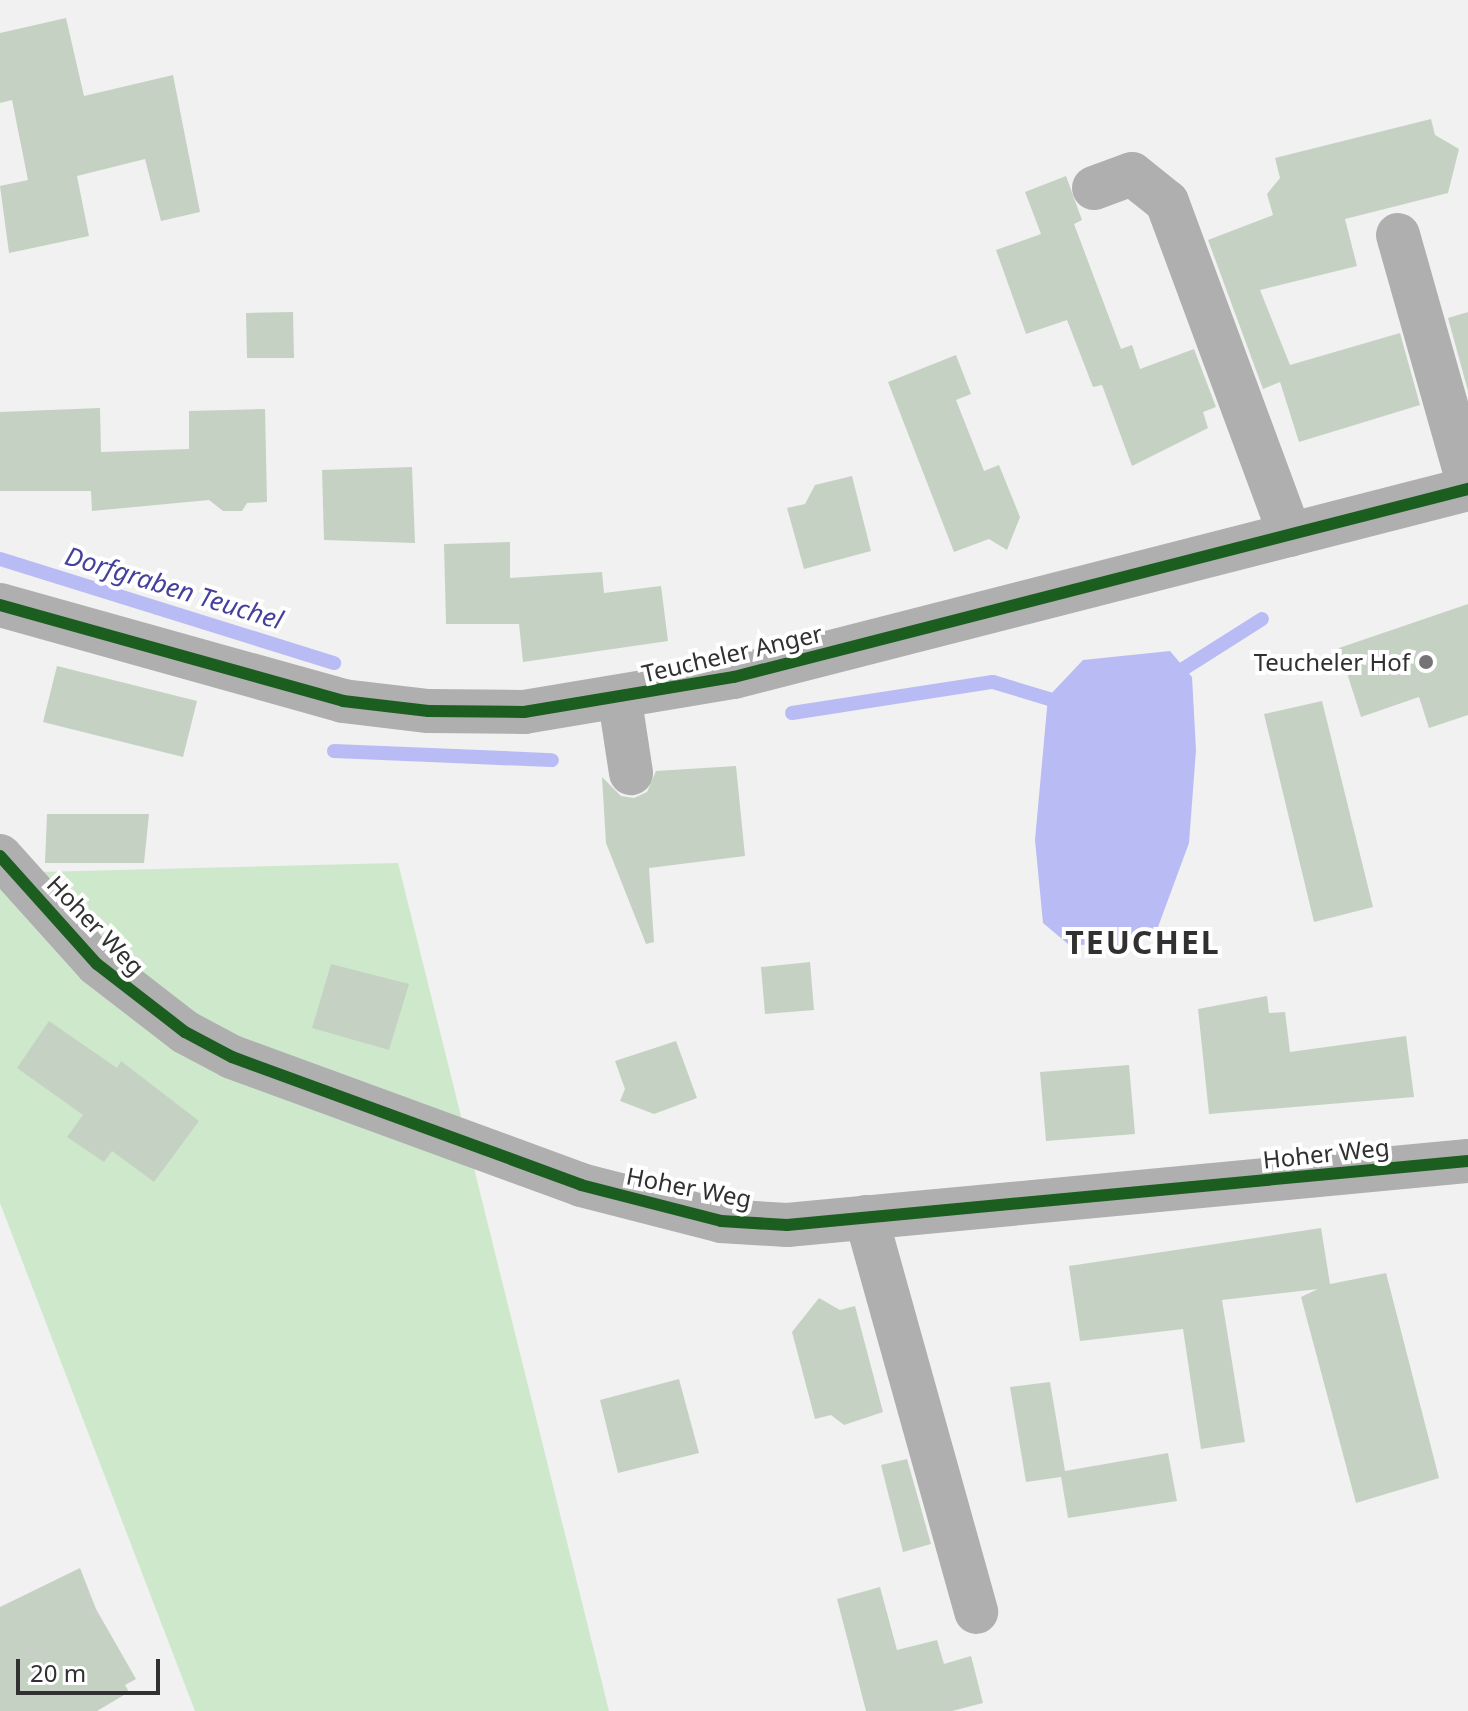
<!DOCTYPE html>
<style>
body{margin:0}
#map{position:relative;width:1468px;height:1711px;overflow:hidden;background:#f0f1f0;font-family:"Noto Sans",sans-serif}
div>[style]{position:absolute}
.green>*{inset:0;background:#cee8cc}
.water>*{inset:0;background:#b9bcf4}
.stream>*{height:14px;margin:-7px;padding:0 7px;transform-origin:7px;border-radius:7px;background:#b9bcf4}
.building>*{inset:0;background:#c5d2c3}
.minor>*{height:44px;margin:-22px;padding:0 22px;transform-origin:22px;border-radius:22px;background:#afafaf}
.cycleway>*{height:12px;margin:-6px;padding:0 6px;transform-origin:6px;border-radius:6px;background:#1b5e20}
.dots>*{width:22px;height:22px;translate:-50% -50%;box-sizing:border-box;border:4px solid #fff;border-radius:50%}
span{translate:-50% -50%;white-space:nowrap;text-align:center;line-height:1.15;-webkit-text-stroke:8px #fff;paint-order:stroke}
.street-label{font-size:24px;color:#303130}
.poi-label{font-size:24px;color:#303130}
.right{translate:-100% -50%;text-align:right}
.water-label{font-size:26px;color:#46409d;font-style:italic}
.district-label{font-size:32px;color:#303130;font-weight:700;letter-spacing:2px}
.scale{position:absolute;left:16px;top:1659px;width:144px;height:36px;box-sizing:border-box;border:4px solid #303130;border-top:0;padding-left:10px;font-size:24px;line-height:28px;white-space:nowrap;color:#303130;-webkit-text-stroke:6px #fff;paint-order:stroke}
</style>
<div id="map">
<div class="green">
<i style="clip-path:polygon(398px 863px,609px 1711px,195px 1711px,0 1203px,0 873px)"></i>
</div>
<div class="water">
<i style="clip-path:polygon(1170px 651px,1192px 677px,1196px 750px,1189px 843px,1158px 927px,1121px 947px,1068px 944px,1043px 923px,1035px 840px,1048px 697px,1083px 660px)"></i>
</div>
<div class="stream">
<i style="left:0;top:559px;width:350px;rotate:17.3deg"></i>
<i style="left:1169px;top:678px;width:110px;rotate:-32.4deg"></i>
<i style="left:792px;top:713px;width:203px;rotate:-8.8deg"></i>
<i style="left:993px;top:682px;width:76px;rotate:16.8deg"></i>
<i style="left:334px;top:751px;width:218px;rotate:2.4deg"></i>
</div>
<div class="building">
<i style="clip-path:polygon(66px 18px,84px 96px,173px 75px,200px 212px,161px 221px,145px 159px,77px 176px,89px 236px,9px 253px,0 186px,28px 180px,12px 100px,0 103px,0 33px)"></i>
<i style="clip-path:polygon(1431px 119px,1435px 135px,1459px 149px,1448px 193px,1345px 219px,1357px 266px,1260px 290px,1290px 365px,1400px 333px,1420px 405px,1299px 442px,1280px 382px,1263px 389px,1208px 240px,1273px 215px,1267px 194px,1280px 178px,1275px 158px)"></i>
<i style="clip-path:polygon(1066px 176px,1082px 220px,1074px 224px,1121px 349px,1132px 345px,1140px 369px,1194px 349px,1216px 407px,1203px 412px,1208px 428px,1132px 466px,1102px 385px,1093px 387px,1067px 320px,1026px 334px,996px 250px,1041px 234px,1025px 192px)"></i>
<i style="clip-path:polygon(293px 312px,294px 358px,247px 358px,246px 313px)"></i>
<i style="clip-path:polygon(1468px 312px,1468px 391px,1448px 318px)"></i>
<i style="clip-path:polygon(956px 355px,971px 394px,956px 400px,984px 471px,999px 465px,1020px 517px,1007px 550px,989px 539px,954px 552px,888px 382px)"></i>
<i style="clip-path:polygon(100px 408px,101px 452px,189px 449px,189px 411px,265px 409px,267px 502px,247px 503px,242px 511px,223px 511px,209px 500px,92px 511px,91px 491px,0 491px,0 412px)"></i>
<i style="clip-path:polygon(412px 467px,415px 543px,324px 540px,322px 470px)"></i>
<i style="clip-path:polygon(852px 476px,871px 551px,804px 569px,787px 508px,805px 504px,815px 485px)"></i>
<i style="clip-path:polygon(510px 542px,510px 578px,602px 572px,604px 593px,661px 586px,668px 641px,523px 662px,519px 624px,446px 624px,444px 544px)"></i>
<i style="clip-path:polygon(1468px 604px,1468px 715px,1429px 728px,1419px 697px,1361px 717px,1339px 648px)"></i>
<i style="clip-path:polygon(57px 666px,197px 701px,183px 757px,43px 722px)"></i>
<i style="clip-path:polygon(1322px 701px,1373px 907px,1314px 922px,1264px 714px)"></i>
<i style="clip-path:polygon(736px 766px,745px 856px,649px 868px,654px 942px,646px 944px,606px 843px,602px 777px,621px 796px,634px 798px,647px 792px,656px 771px)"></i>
<i style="clip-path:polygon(47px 814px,149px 814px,144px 863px,45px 863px)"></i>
<i style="clip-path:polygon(810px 962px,814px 1010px,765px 1014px,761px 967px)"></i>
<i style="clip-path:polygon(331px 964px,409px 984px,389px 1050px,312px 1028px)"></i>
<i style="clip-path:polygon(1267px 996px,1269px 1013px,1285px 1012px,1290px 1052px,1406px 1036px,1414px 1097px,1209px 1114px,1198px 1009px)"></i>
<i style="clip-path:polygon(49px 1021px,117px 1068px,121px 1061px,199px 1121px,154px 1182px,112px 1151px,104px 1162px,67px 1137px,83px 1115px,17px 1068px)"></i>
<i style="clip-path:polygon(676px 1041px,697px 1098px,654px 1114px,620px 1101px,625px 1089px,615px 1061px)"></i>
<i style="clip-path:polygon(1129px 1065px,1135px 1134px,1046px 1141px,1040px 1072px)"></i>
<i style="clip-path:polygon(1321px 1228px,1330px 1284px,1386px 1273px,1439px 1478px,1356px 1503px,1301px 1297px,1318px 1289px,1222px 1300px,1245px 1442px,1201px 1449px,1183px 1329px,1080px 1341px,1069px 1266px)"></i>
<i style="clip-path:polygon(819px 1298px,840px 1310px,855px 1306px,883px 1412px,844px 1425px,831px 1415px,815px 1419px,792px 1332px)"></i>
<i style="clip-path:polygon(679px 1379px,699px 1453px,618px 1473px,600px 1400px)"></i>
<i style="clip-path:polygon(1050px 1382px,1065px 1471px,1168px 1453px,1177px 1501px,1068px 1518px,1061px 1477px,1026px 1482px,1010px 1387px)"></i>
<i style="clip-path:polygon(907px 1459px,931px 1544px,903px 1552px,881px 1465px)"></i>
<i style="clip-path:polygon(80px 1568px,96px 1609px,136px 1679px,125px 1685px,129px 1692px,97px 1711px,0 1711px,0 1607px)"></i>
<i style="clip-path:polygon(880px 1587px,897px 1650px,937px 1640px,944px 1664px,971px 1656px,983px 1703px,952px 1711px,866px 1711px,837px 1599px)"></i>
</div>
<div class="minor">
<i style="left:1094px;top:188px;width:40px;rotate:-20.2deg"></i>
<i style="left:1132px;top:174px;width:45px;rotate:38.7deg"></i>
<i style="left:1167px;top:202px;width:355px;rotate:69.7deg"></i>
<i style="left:1398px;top:235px;width:258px;rotate:74.2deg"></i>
<i style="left:0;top:605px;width:356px;rotate:15.6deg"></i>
<i style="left:343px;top:701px;width:86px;rotate:6.7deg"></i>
<i style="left:428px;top:711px;width:96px;rotate:0.6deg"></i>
<i style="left:524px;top:712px;width:213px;rotate:-9.5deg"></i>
<i style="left:734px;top:677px;width:758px;rotate:-14.37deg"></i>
<i style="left:620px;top:701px;width:73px;rotate:81.3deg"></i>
<i style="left:0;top:856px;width:145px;rotate:48.1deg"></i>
<i style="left:97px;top:964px;width:111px;rotate:37.7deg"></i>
<i style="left:185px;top:1032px;width:53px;rotate:28deg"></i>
<i style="left:232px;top:1057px;width:372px;rotate:20.1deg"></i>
<i style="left:581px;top:1185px;width:145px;rotate:14.4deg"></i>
<i style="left:721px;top:1221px;width:66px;rotate:3.5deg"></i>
<i style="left:787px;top:1225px;width:684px;rotate:-5.37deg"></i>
<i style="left:866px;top:1217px;width:410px;rotate:74.4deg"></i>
</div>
<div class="cycleway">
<i style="left:0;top:605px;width:356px;rotate:15.6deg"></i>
<i style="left:343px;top:701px;width:86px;rotate:6.7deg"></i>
<i style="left:428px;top:711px;width:96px;rotate:0.6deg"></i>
<i style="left:524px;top:712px;width:213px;rotate:-9.5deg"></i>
<i style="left:734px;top:677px;width:758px;rotate:-14.37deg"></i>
<i style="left:0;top:856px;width:145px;rotate:48.1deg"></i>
<i style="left:97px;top:964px;width:111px;rotate:37.7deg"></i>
<i style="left:185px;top:1032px;width:53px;rotate:28deg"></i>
<i style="left:232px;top:1057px;width:372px;rotate:20.1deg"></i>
<i style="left:581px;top:1185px;width:145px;rotate:14.4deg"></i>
<i style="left:721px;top:1221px;width:66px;rotate:3.5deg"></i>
<i style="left:787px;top:1225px;width:684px;rotate:-5.37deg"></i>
</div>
<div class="dots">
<i style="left:1426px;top:662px;background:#737473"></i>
</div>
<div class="street-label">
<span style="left:732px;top:653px;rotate:-13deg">Teucheler Anger</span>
<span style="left:96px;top:925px;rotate:46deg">Hoher Weg</span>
<span style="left:1326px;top:1153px;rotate:-6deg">Hoher Weg</span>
<span style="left:689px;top:1187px;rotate:11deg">Hoher Weg</span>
</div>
<div class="poi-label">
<span class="right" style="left:1410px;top:662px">Teucheler Hof</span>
</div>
<div class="water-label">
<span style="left:174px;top:588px;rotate:17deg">Dorfgraben Teuchel</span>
</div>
<div class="district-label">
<span style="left:1143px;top:942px">TEUCHEL</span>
</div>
<div class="scale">20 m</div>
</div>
